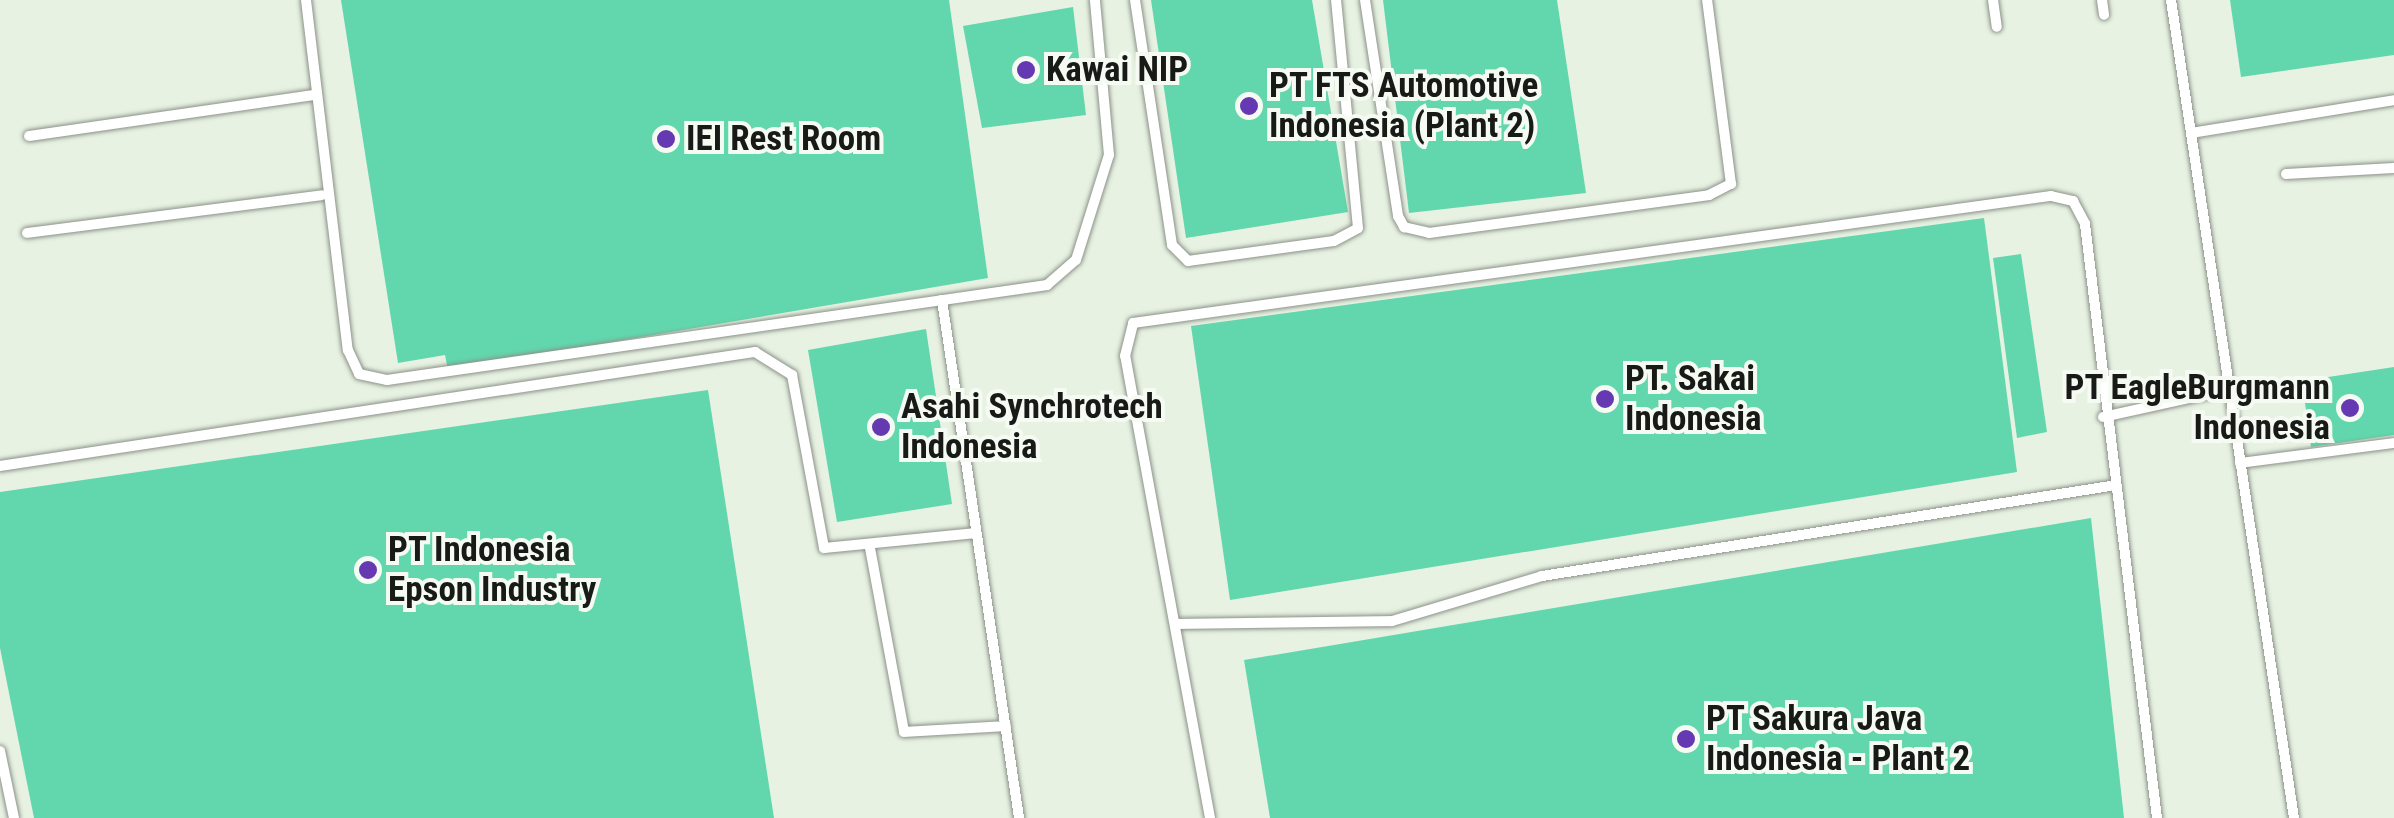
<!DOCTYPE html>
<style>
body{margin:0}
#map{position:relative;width:2394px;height:818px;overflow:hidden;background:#f5fbf2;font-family:"Roboto Condensed",sans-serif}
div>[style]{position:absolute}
.built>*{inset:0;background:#e7f2e2}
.building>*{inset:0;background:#62d7ad}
.roads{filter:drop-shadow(0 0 2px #8c9189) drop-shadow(0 0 2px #8c9189)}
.service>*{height:10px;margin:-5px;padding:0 5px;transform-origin:5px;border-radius:5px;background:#fff}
.dots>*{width:28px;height:28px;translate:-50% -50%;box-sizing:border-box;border:5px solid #f5fbf2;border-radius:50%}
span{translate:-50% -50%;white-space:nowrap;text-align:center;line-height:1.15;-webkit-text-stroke:8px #f5fbf2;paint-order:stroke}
.poi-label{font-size:35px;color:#171a16;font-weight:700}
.left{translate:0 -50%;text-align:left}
.right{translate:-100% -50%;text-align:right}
</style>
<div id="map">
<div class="built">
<i style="clip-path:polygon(0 0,2394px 0,2394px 818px,0 818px)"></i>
</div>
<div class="building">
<i style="clip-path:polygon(341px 0,949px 0,988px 278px,448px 370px,445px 355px,398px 363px)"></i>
<i style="clip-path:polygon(1151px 0,1312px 0,1348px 212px,1186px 238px)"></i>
<i style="clip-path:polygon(1383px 0,1557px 0,1586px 193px,1409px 213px)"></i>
<i style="clip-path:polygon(2230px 0,2394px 0,2394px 55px,2241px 77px)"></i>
<i style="clip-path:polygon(1073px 7px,1086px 115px,982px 128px,963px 26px)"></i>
<i style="clip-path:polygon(1984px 218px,2017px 472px,1230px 600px,1191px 326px)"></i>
<i style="clip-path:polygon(2021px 254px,2047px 432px,2017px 438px,1993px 258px)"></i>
<i style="clip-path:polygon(926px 329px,952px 504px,837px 522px,808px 350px)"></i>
<i style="clip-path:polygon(2394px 367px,2394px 435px,2311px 447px,2302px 381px)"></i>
<i style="clip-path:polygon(708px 390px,774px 818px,34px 818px,0 648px,0 492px)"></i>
<i style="clip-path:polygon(2091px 518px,2124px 818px,1270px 818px,1244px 660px)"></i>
</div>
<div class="roads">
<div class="service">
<i style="left:306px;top:0;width:353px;rotate:83.2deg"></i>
<i style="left:348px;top:350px;width:26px;rotate:65deg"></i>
<i style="left:359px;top:374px;width:29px;rotate:12deg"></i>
<i style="left:387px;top:380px;width:667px;rotate:-8.19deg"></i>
<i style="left:1047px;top:285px;width:38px;rotate:-41deg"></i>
<i style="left:1076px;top:260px;width:110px;rotate:-72.6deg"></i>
<i style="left:1109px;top:155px;width:156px;rotate:-95.2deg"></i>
<i style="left:1135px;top:0;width:248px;rotate:81.4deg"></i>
<i style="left:1172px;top:245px;width:23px;rotate:45deg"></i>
<i style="left:1188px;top:261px;width:147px;rotate:-7.8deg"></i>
<i style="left:1334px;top:241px;width:27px;rotate:-28deg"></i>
<i style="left:1358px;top:228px;width:229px;rotate:-95.5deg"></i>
<i style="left:1365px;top:0;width:219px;rotate:81.3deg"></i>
<i style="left:1398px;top:216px;width:13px;rotate:61deg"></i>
<i style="left:1404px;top:227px;width:26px;rotate:13deg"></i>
<i style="left:1429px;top:233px;width:283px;rotate:-7.7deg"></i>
<i style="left:1709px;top:195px;width:25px;rotate:-27deg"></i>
<i style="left:1731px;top:184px;width:186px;rotate:-97.4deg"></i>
<i style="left:1993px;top:0;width:27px;rotate:82deg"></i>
<i style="left:2102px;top:0;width:15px;rotate:82deg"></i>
<i style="left:2171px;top:0;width:827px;rotate:81.45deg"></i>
<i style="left:2191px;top:133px;width:206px;rotate:-9.2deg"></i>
<i style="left:29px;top:136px;width:288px;rotate:-8.2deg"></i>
<i style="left:2286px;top:174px;width:108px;rotate:-3.2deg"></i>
<i style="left:27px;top:233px;width:297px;rotate:-7.3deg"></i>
<i style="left:942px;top:300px;width:524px;rotate:81.54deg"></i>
<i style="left:2103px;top:417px;width:129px;rotate:-12.5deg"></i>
<i style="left:2240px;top:463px;width:155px;rotate:-7.4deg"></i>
<i style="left:0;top:466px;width:764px;rotate:-8.59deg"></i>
<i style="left:755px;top:352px;width:44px;rotate:31.9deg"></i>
<i style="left:792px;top:375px;width:176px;rotate:79.5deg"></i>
<i style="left:824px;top:548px;width:153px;rotate:-5.6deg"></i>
<i style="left:870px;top:548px;width:187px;rotate:79.5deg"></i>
<i style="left:904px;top:732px;width:102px;rotate:-3.4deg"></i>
<i style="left:1178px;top:624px;width:214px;rotate:-0.8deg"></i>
<i style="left:1392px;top:621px;width:157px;rotate:-16.7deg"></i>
<i style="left:1542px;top:576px;width:575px;rotate:-9deg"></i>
<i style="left:0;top:751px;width:68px;rotate:78.2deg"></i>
<i style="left:1210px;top:818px;width:470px;rotate:-100.4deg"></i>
<i style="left:1125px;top:356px;width:34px;rotate:-76deg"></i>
<i style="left:1133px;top:323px;width:927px;rotate:-7.88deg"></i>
<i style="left:2051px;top:196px;width:23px;rotate:13deg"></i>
<i style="left:2073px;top:201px;width:26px;rotate:62deg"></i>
<i style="left:2085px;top:224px;width:598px;rotate:83.09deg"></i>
</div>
</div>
<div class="dots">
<i style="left:1026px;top:70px;background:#6439b1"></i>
<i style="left:1249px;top:106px;background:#6439b1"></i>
<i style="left:666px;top:139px;background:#6439b1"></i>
<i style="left:1605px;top:399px;background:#6439b1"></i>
<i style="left:2350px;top:408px;background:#6439b1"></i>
<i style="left:881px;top:427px;background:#6439b1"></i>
<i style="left:368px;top:570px;background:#6439b1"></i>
<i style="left:1686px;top:739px;background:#6439b1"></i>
</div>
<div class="poi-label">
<span class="left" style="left:1046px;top:70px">Kawai NIP</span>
<span class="left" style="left:1269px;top:106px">PT FTS Automotive<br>Indonesia (Plant 2)</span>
<span class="left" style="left:686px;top:139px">IEI Rest Room</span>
<span class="left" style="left:1625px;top:399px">PT. Sakai<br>Indonesia</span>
<span class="right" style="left:2330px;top:408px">PT EagleBurgmann<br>Indonesia</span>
<span class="left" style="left:901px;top:427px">Asahi Synchrotech<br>Indonesia</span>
<span class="left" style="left:388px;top:570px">PT Indonesia<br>Epson Industry</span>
<span class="left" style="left:1706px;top:739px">PT Sakura Java<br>Indonesia - Plant 2</span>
</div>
</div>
